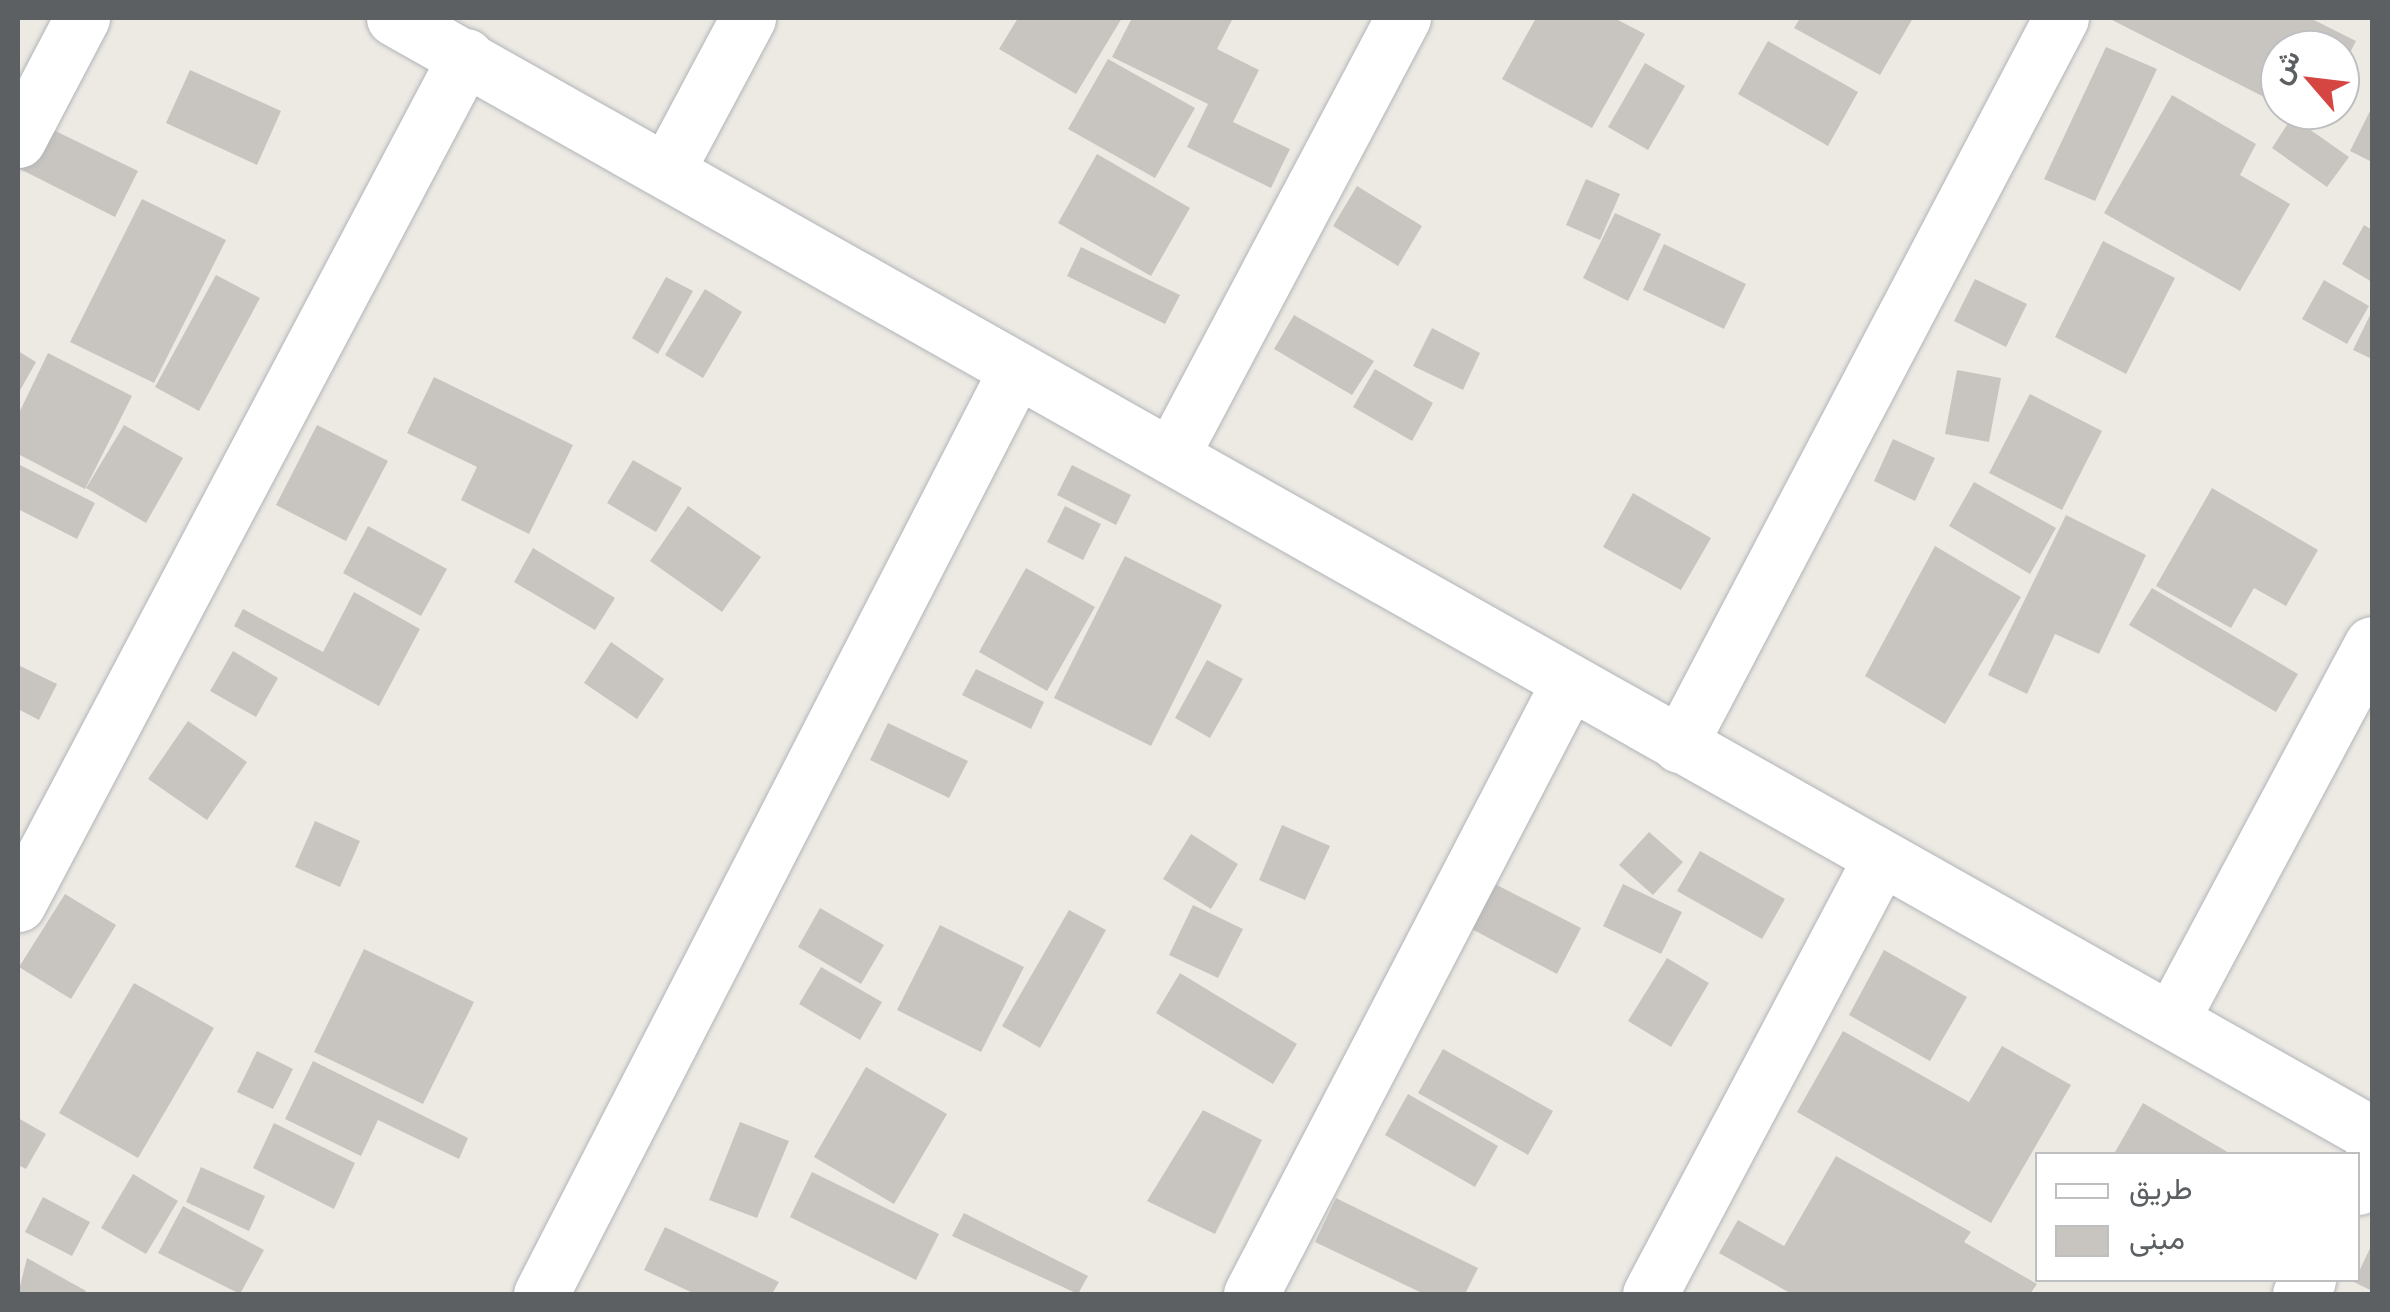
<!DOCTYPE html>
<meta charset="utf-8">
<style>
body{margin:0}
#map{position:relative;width:2390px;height:1312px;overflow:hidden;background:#edeae4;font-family:"Fira Sans",Vazirmatn,sans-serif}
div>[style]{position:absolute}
.building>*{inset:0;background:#c8c5c1}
.roads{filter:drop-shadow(0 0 2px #b1b4b8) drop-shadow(0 0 2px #b1b4b8)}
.minor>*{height:55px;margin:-27.5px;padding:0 27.5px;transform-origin:27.5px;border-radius:27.5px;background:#fff}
span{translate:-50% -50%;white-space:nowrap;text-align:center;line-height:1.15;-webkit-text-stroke:8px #fff;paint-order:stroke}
.frame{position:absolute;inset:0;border:20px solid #5c6063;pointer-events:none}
.legend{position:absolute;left:2035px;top:1152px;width:325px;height:130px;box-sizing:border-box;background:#fff;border:2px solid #bebfc1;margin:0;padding:12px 18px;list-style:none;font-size:30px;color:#5c6063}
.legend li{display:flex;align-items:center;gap:20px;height:50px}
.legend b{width:50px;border:2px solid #bebfc1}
.north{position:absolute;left:2260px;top:30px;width:100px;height:100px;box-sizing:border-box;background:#fff;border:2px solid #bebfc1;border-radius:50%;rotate:298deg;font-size:28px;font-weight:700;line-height:40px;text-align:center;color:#5c6063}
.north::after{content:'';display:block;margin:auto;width:35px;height:45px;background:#d54542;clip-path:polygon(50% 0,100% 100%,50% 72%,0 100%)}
</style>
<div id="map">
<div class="building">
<i style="clip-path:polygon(1018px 18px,1122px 18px,1076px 94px,999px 49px)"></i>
<i style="clip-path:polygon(1132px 18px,1233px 18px,1217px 49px,1259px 70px,1233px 122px,1290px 149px,1271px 188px,1187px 147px,1208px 104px,1112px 57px)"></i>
<i style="clip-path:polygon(1536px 18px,1614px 18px,1645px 34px,1592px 128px,1502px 79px)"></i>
<i style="clip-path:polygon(1800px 18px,1913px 18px,1880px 75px,1794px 28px)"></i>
<i style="clip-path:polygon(2310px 18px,2356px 41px,2340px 73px,2340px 50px,2280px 50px,2280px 105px,2112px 20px)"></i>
<i style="clip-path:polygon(1768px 41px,1858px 92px,1828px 146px,1738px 94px)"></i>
<i style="clip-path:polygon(2106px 47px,2157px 69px,2095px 201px,2044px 179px)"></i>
<i style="clip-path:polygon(1108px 59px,1195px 108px,1155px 178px,1068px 129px)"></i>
<i style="clip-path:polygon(1645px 63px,1685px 86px,1648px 150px,1608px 127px)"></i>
<i style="clip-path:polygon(190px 70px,281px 111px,257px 165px,166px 123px)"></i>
<i style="clip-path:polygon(2172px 95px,2256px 144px,2240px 175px,2290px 204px,2240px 291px,2104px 213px)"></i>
<i style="clip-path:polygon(2372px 107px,2372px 162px,2350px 151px)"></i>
<i style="clip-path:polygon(2290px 110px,2321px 110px,2315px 122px)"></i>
<i style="clip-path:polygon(2292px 117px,2349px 157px,2327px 187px,2272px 148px)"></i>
<i style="clip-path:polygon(41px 124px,138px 171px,115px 217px,20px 169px)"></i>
<i style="clip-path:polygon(1097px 154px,1190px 208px,1151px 276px,1058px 223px)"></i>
<i style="clip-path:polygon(1586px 179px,1620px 194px,1600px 240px,1566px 225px)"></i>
<i style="clip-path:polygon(1357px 186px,1422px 226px,1398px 266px,1333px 226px)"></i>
<i style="clip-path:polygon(142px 199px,226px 240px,154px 383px,70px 342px)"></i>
<i style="clip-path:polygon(1615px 213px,1661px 234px,1628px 301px,1583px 278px)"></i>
<i style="clip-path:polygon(2364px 225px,2372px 230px,2372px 282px,2342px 264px)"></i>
<i style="clip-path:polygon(2103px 241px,2175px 278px,2126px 374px,2055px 337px)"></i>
<i style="clip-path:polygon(1664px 244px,1746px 284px,1724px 329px,1643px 290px)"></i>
<i style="clip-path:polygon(1081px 247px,1180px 295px,1165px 324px,1067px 276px)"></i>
<i style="clip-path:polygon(216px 275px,260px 298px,199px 411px,155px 387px)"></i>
<i style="clip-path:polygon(666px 277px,693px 291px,658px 354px,632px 338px)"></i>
<i style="clip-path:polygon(1975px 279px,2027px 304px,2006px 347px,1954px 321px)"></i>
<i style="clip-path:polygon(2324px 280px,2369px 306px,2347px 344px,2302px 319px)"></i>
<i style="clip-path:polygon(705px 289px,742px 312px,703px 378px,665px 355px)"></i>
<i style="clip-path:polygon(2372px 311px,2372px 359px,2353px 350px)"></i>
<i style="clip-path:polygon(1294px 315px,1374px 361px,1352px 395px,1274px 349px)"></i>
<i style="clip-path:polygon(1432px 328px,1480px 353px,1463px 390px,1413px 366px)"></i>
<i style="clip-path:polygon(18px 351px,36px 362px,18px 394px)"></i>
<i style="clip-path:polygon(48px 353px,132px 396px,85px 489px,18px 454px,18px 415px)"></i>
<i style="clip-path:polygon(1375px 369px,1433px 403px,1412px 441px,1353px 407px)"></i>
<i style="clip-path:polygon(1957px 370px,2001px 378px,1989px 442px,1945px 434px)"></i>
<i style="clip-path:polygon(434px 377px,573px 445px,529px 534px,461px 500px,477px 467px,407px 433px)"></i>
<i style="clip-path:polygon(2030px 394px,2102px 431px,2062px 510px,1989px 473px)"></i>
<i style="clip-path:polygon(124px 425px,183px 458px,146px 523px,86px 488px)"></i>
<i style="clip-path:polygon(317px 425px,388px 461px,346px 541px,276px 505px)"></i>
<i style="clip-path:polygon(1893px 439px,1935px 458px,1915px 501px,1874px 481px)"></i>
<i style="clip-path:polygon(633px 460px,682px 488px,656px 532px,607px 503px)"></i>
<i style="clip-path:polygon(18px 464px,95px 503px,77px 539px,18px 509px)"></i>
<i style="clip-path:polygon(1072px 465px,1131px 495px,1116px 525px,1057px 495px)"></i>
<i style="clip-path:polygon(1974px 482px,2056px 528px,2030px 574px,1949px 526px)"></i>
<i style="clip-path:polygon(2212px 488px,2318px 550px,2286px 606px,2254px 588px,2231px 628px,2156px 586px)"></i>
<i style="clip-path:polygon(1633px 493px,1711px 538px,1681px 590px,1603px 547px)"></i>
<i style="clip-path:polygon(688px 506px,761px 557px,722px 612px,650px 561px)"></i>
<i style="clip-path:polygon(1065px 506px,1101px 524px,1083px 560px,1047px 542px)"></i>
<i style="clip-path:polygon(2066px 515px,2146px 555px,2099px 654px,2055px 634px,2027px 694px,1988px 675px)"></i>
<i style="clip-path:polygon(368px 526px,447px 569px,421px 616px,343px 573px)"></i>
<i style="clip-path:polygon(1935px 546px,2021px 597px,1945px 724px,1865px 676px)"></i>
<i style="clip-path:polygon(533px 548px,615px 598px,595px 630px,514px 582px)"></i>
<i style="clip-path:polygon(1125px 556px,1222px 605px,1151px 746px,1054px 698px)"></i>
<i style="clip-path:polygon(1026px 568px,1095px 607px,1047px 691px,979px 652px)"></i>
<i style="clip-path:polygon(2152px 588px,2298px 674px,2276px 712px,2129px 625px)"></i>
<i style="clip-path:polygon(354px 592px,420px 629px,379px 706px,234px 626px,243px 609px,323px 652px)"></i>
<i style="clip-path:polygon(611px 642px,664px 679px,637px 719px,584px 683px)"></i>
<i style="clip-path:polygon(233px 651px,278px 678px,256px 717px,210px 691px)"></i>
<i style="clip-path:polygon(1207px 660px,1243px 679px,1210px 738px,1175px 718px)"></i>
<i style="clip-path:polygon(18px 665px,57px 684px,39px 720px,18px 709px)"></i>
<i style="clip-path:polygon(976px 669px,1044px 702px,1031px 729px,962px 695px)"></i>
<i style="clip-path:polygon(188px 721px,247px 762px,207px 820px,148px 779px)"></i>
<i style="clip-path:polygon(888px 723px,968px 761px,949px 798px,870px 760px)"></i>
<i style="clip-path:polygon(315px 821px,360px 841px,340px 887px,295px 867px)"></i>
<i style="clip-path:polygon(1282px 825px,1330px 846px,1305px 900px,1259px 880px)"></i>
<i style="clip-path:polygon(1649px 832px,1683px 862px,1653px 895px,1619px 865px)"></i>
<i style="clip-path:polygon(1191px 834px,1238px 864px,1211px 909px,1163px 879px)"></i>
<i style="clip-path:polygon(1700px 851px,1785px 899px,1762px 939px,1677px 891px)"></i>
<i style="clip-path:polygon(1491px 882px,1581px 928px,1557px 974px,1468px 927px)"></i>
<i style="clip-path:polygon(1623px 884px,1682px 912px,1661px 954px,1603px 926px)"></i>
<i style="clip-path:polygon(65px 894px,116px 925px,71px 999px,19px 967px)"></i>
<i style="clip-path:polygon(1193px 905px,1243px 929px,1218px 978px,1169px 955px)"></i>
<i style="clip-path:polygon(820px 908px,884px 945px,861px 984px,798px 947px)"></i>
<i style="clip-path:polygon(1069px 910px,1106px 930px,1040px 1048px,1002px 1026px)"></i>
<i style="clip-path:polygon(940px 925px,1024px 967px,981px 1052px,897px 1010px)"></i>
<i style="clip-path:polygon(364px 949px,474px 1002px,423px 1104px,314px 1052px)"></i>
<i style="clip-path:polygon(1884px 950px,1967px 997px,1930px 1061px,1849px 1015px)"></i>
<i style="clip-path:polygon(1667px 958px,1709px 983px,1671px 1047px,1628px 1021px)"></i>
<i style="clip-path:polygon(821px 967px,882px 1002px,860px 1040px,799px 1004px)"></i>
<i style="clip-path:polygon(1180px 973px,1297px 1044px,1273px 1084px,1156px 1013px)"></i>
<i style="clip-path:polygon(134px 983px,214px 1028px,138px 1158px,59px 1113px)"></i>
<i style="clip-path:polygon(1843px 1031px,1969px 1102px,2002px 1046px,2071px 1085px,1991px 1223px,1797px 1112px)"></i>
<i style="clip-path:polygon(1443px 1049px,1553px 1111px,1528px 1155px,1418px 1093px)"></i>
<i style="clip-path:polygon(257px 1051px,293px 1069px,273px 1109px,237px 1092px)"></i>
<i style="clip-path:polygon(313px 1061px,468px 1138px,459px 1159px,378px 1120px,361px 1156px,285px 1119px)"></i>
<i style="clip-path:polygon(866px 1067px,947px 1114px,894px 1204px,814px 1157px)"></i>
<i style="clip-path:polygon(1408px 1094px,1498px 1146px,1475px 1187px,1385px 1135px)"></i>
<i style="clip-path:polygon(2143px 1103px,2231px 1154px,2114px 1154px)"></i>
<i style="clip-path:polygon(1203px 1110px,1262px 1140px,1215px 1234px,1147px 1201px)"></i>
<i style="clip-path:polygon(18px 1118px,46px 1134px,26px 1169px,18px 1165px)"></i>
<i style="clip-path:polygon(740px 1122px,789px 1141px,757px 1218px,709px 1200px)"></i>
<i style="clip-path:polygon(274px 1123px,355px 1163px,334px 1209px,253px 1168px)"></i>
<i style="clip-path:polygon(1836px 1156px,1971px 1232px,1964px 1242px,2037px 1284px,2030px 1294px,1792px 1294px,1719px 1253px,1738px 1220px,1784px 1246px)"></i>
<i style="clip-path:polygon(201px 1167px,265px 1196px,249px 1231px,186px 1202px)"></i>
<i style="clip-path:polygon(812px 1172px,939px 1234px,916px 1280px,790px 1217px)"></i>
<i style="clip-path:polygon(133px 1174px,178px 1201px,146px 1254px,101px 1228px)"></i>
<i style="clip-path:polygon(43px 1197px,90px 1222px,72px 1256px,25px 1232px)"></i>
<i style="clip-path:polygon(1336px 1198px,1478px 1268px,1465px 1294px,1424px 1294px,1315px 1242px)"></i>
<i style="clip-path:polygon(183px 1206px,264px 1250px,240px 1294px,158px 1253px)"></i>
<i style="clip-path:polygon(964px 1213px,1088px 1276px,1078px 1294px,952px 1236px)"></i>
<i style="clip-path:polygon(665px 1227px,779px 1282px,772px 1294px,695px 1294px,644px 1270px)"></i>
<i style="clip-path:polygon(2372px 1244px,2372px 1291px,2354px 1282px)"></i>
<i style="clip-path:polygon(27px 1258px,86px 1291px,84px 1294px,18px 1294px)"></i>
</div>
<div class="roads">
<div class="minor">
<i style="left:394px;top:18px;width:2271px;rotate:29.43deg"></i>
<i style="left:18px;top:140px;width:138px;rotate:-62.3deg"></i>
<i style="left:668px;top:168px;width:170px;rotate:-61.9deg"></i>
<i style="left:1171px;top:456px;width:496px;rotate:-62.1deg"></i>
<i style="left:1679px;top:745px;width:821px;rotate:-62.28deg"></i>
<i style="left:18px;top:904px;width:959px;rotate:-62.15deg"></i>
<i style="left:2171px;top:1020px;width:426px;rotate:-61.9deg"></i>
<i style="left:2358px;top:1187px;width:31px;rotate:-63deg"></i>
<i style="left:541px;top:1294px;width:1037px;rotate:-62.79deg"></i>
<i style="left:1251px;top:1294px;width:690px;rotate:-62.54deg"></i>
<i style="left:1650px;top:1294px;width:490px;rotate:-62.1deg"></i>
<i style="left:2300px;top:1294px;width:16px;rotate:-60deg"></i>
</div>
</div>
<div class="frame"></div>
<ul class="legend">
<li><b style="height:12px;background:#fff"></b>طريق</li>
<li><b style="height:28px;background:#c8c5c1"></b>مبنى</li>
</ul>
<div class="north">ش</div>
</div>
